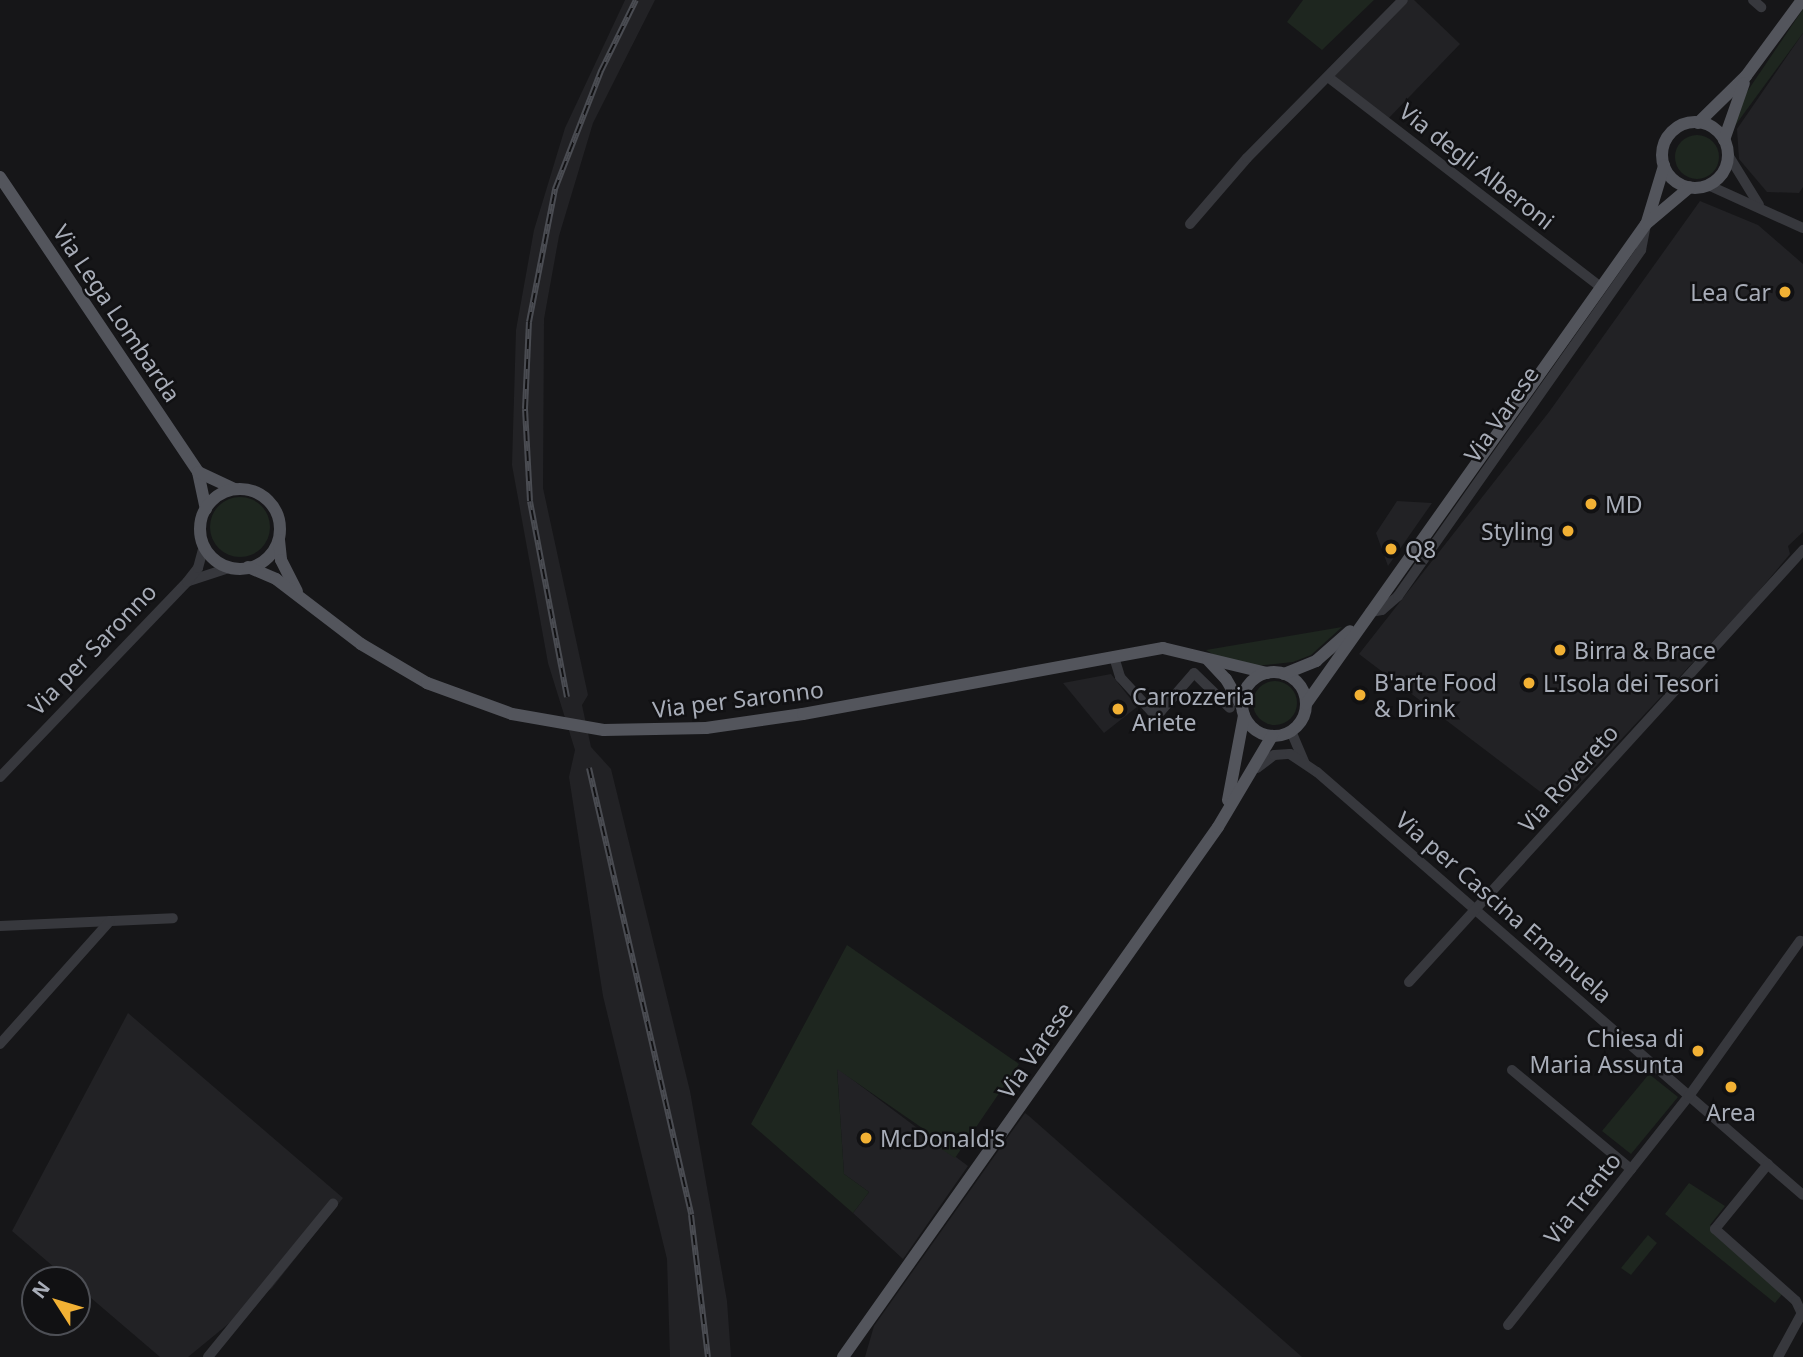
<!DOCTYPE html>
<style>
body{margin:0}
#map{position:relative;width:1803px;height:1357px;overflow:hidden;background:#161618;font-family:"Noto Sans",sans-serif}
div>[style]{position:absolute}
.built>*{inset:0;background:#222225}
.green>*{inset:0;background:#1e261f}
.round{border-radius:50%}
.minor>*{height:10px;margin:-5px;padding:0 5px;transform-origin:5px;border-radius:5px;background:#37383d}
.major>*{height:12px;margin:-6px;padding:0 6px;transform-origin:6px;border-radius:6px;background:#53555c}
.major>.ring{margin:-6px;padding:0;box-sizing:content-box;background:none;border:12px solid #53555c;border-radius:50%}
.rail>*{height:6px;margin-top:-3px;transform-origin:0;background:repeating-linear-gradient(90deg,#111113 0 10px,#4a4c52 0 20px);box-sizing:border-box;border-block:2px solid #4a4c52}
.dots>*{width:19px;height:19px;translate:-50% -50%;box-sizing:border-box;border:4px solid #111113;border-radius:50%}
span{translate:-50% -50%;white-space:nowrap;text-align:center;line-height:1.15;-webkit-text-stroke:5px #111113;paint-order:stroke}
.street-label{font-size:23px;color:#a8adb8}
.poi-label{font-size:23px;color:#a8adb8}
.right{translate:-100% -50%;text-align:right}
.left{translate:0 -50%;text-align:left}
.north{position:absolute;left:21px;top:1266px;width:70px;height:70px;box-sizing:border-box;background:#111113;border:2px solid #4d4f55;border-radius:50%;rotate:307deg;font-size:19px;font-weight:700;line-height:28px;text-align:center;color:#a8adb8}
.north::after{content:'';display:block;margin:auto;width:24px;height:32px;background:#f2b134;clip-path:polygon(50% 0,100% 100%,50% 72%,0 100%)}
</style>
<div id="map">
<div class="built">
<i style="clip-path:polygon(625px 0,655px 0,593px 123px,559px 236px,544px 319px,543px 488px,588px 695px,582px 705px,591px 747px,611px 769px,690px 1091px,727px 1301px,731px 1357px,670px 1357px,667px 1259px,603px 996px,569px 777px,575px 750px,548px 663px,512px 465px,516px 330px,534px 230px,565px 128px)"></i>
<i style="clip-path:polygon(1408px 0,1414px 0,1460px 44px,1387px 120px,1333px 76px)"></i>
<i style="clip-path:polygon(1803px 33px,1803px 187px,1799px 193px,1767px 192px,1739px 159px,1737px 129px)"></i>
<i style="clip-path:polygon(1700px 201px,1758px 225px,1803px 264px,1803px 532px,1788px 546px,1790px 554px,1753px 598px,1559px 806px,1359px 654px,1549px 412px)"></i>
<i style="clip-path:polygon(1397px 501px,1432px 503px,1388px 566px,1376px 533px)"></i>
<i style="clip-path:polygon(1111px 674px,1137px 707px,1104px 733px,1063px 683px)"></i>
<i style="clip-path:polygon(128px 1013px,343px 1198px,272px 1288px,188px 1357px,160px 1357px,77px 1286px,77px 1280px,69px 1280px,12px 1231px)"></i>
<i style="clip-path:polygon(837px 1068px,968px 1166px,903px 1259px,853px 1213px,869px 1192px,844px 1174px)"></i>
<i style="clip-path:polygon(1025px 1113px,1029px 1116px,1302px 1357px,865px 1357px,874px 1326px)"></i>
</div>
<div class="green">
<i style="clip-path:polygon(1303px 0,1374px 0,1322px 50px,1287px 22px)"></i>
<i style="clip-path:polygon(1803px 9px,1803px 33px,1734px 127px,1738px 105px)"></i>
<i class="round" style="left:1675px;top:135px;width:44px;height:44px"></i>
<i class="round" style="left:210px;top:497px;width:60px;height:60px"></i>
<i style="clip-path:polygon(1342px 627px,1311px 655px,1293px 662px,1256px 666px,1224px 661px,1206px 650px)"></i>
<i class="round" style="left:1253px;top:681px;width:44px;height:44px"></i>
<i style="clip-path:polygon(847px 945px,1019px 1064px,955px 1158px,926px 1139px,925px 1130px,837px 1069px,844px 1174px,869px 1192px,853px 1213px,751px 1124px)"></i>
<i style="clip-path:polygon(1649px 1074px,1678px 1097px,1631px 1154px,1602px 1131px)"></i>
<i style="clip-path:polygon(1689px 1183px,1725px 1206px,1710px 1225px,1783px 1293px,1775px 1303px,1665px 1214px)"></i>
<i style="clip-path:polygon(1648px 1235px,1657px 1243px,1631px 1275px,1621px 1268px)"></i>
</div>
<div class="minor">
<i style="left:1753px;top:0;width:11px;rotate:41deg"></i>
<i style="left:1328px;top:77px;width:344px;rotate:37.6deg"></i>
<i style="left:1727px;top:153px;width:61px;rotate:58.4deg"></i>
<i style="left:1708px;top:185px;width:104px;rotate:24.4deg"></i>
<i style="left:1190px;top:224px;width:87px;rotate:-49.2deg"></i>
<i style="left:1247px;top:158px;width:222px;rotate:-45.4deg"></i>
<i style="left:189px;top:581px;width:45px;rotate:-18deg"></i>
<i style="left:1370px;top:612px;width:12px;rotate:-9deg"></i>
<i style="left:1382px;top:610px;width:21px;rotate:-41deg"></i>
<i style="left:1398px;top:596px;width:423px;rotate:-54.9deg"></i>
<i style="left:1641px;top:250px;width:26px;rotate:-79deg"></i>
<i style="left:1114px;top:657px;width:21px;rotate:73deg"></i>
<i style="left:1120px;top:677px;width:47px;rotate:47.6deg"></i>
<i style="left:1152px;top:712px;width:9px;rotate:-6deg"></i>
<i style="left:1161px;top:711px;width:50px;rotate:-49deg"></i>
<i style="left:1194px;top:673px;width:50px;rotate:44.2deg"></i>
<i style="left:1291px;top:731px;width:34px;rotate:67deg"></i>
<i style="left:1257px;top:768px;width:21px;rotate:-37deg"></i>
<i style="left:1274px;top:755px;width:16px;rotate:-4deg"></i>
<i style="left:1290px;top:754px;width:32px;rotate:34deg"></i>
<i style="left:1317px;top:772px;width:644px;rotate:41.04deg"></i>
<i style="left:0;top:777px;width:270px;rotate:-46.2deg"></i>
<i style="left:187px;top:582px;width:18px;rotate:-52deg"></i>
<i style="left:198px;top:568px;width:23px;rotate:-75deg"></i>
<i style="left:0;top:926px;width:173px;rotate:-2.6deg"></i>
<i style="left:1409px;top:982px;width:585px;rotate:-47.63deg"></i>
<i style="left:0;top:1044px;width:165px;rotate:-48.2deg"></i>
<i style="left:1512px;top:1070px;width:155px;rotate:39.8deg"></i>
<i style="left:1768px;top:1164px;width:84px;rotate:129.2deg"></i>
<i style="left:1715px;top:1229px;width:108px;rotate:41.6deg"></i>
<i style="left:1796px;top:1301px;width:17px;rotate:65deg"></i>
<i style="left:1508px;top:1325px;width:292px;rotate:-51.7deg"></i>
<i style="left:1689px;top:1096px;width:191px;rotate:-54.4deg"></i>
<i style="left:208px;top:1357px;width:198px;rotate:-50.8deg"></i>
<i style="left:1778px;top:1357px;width:52px;rotate:-61.5deg"></i>
</div>
<div class="major">
<i class="ring" style="left:1662px;top:122px;width:54px;height:54px"></i>
<i style="left:1698px;top:123px;width:67px;rotate:-44.4deg"></i>
<i style="left:1746px;top:76px;width:94px;rotate:-53.6deg"></i>
<i style="left:1724px;top:140px;width:60px;rotate:-70.7deg"></i>
<i style="left:0;top:177px;width:355px;rotate:56.1deg"></i>
<i style="left:198px;top:472px;width:38px;rotate:78deg"></i>
<i style="left:1647px;top:222px;width:59px;rotate:-73.1deg"></i>
<i style="left:198px;top:472px;width:40px;rotate:25deg"></i>
<i class="ring" style="left:200px;top:489px;width:68px;height:68px"></i>
<i style="left:279px;top:540px;width:20px;rotate:84deg"></i>
<i style="left:281px;top:560px;width:35px;rotate:63deg"></i>
<i style="left:248px;top:567px;width:30px;rotate:23deg"></i>
<i style="left:276px;top:579px;width:107px;rotate:37.4deg"></i>
<i style="left:361px;top:644px;width:77px;rotate:30.6deg"></i>
<i style="left:427px;top:683px;width:90px;rotate:20deg"></i>
<i style="left:512px;top:714px;width:93px;rotate:9.9deg"></i>
<i style="left:604px;top:730px;width:102px;rotate:-1.1deg"></i>
<i style="left:706px;top:728px;width:98px;rotate:-8.2deg"></i>
<i style="left:803px;top:714px;width:366px;rotate:-10.4deg"></i>
<i style="left:1163px;top:648px;width:107px;rotate:13.5deg"></i>
<i style="left:1208px;top:660px;width:26px;rotate:47deg"></i>
<i style="left:1226px;top:679px;width:32px;rotate:60deg"></i>
<i class="ring" style="left:1242px;top:672px;width:52px;height:52px"></i>
<i style="left:1284px;top:674px;width:35px;rotate:-22deg"></i>
<i style="left:1316px;top:661px;width:45px;rotate:-41.4deg"></i>
<i style="left:1306px;top:704px;width:588px;rotate:-54.69deg"></i>
<i style="left:1646px;top:224px;width:57px;rotate:-40.1deg"></i>
<i style="left:1228px;top:800px;width:86px;rotate:-79.3deg"></i>
<i style="left:843px;top:1357px;width:649px;rotate:-54.72deg"></i>
<i style="left:1218px;top:827px;width:106px;rotate:-59.3deg"></i>
</div>
<div class="rail">
<i style="left:567px;top:697px;width:199px;rotate:-100.7deg"></i>
<i style="left:530px;top:501px;width:92px;rotate:-93.1deg"></i>
<i style="left:525px;top:409px;width:87px;rotate:-87.4deg"></i>
<i style="left:529px;top:322px;width:136px;rotate:-78.9deg"></i>
<i style="left:555px;top:189px;width:127px;rotate:-68.7deg"></i>
<i style="left:601px;top:71px;width:79px;rotate:-63.8deg"></i>
<i style="left:589px;top:768px;width:458px;rotate:77.1deg"></i>
<i style="left:691px;top:1215px;width:143px;rotate:83.2deg"></i>
</div>
<div class="dots">
<i style="left:1785px;top:292px;background:#f2b134"></i>
<i style="left:1591px;top:504px;background:#f2b134"></i>
<i style="left:1568px;top:531px;background:#f2b134"></i>
<i style="left:1391px;top:549px;background:#f2b134"></i>
<i style="left:1560px;top:650px;background:#f2b134"></i>
<i style="left:1529px;top:683px;background:#f2b134"></i>
<i style="left:1360px;top:695px;background:#f2b134"></i>
<i style="left:1118px;top:709px;background:#f2b134"></i>
<i style="left:1698px;top:1051px;background:#f2b134"></i>
<i style="left:1731px;top:1087px;background:#f2b134"></i>
<i style="left:866px;top:1138px;background:#f2b134"></i>
</div>
<div class="street-label">
<span style="left:1477px;top:166px;rotate:38deg">Via degli Alberoni</span>
<span style="left:117px;top:313px;rotate:56deg">Via Lega Lombarda</span>
<span style="left:1501px;top:414px;rotate:-55deg">Via Varese</span>
<span style="left:92px;top:649px;rotate:-46deg">Via per Saronno</span>
<span style="left:738px;top:699px;rotate:-7deg">Via per Saronno</span>
<span style="left:1568px;top:778px;rotate:-48deg">Via Rovereto</span>
<span style="left:1504px;top:907px;rotate:41deg">Via per Cascina Emanuela</span>
<span style="left:1035px;top:1050px;rotate:-55deg">Via Varese</span>
<span style="left:1582px;top:1198px;rotate:-52deg">Via Trento</span>
</div>
<div class="poi-label">
<span class="right" style="left:1771px;top:292px">Lea Car</span>
<span class="left" style="left:1605px;top:504px">MD</span>
<span class="right" style="left:1554px;top:531px">Styling</span>
<span class="left" style="left:1405px;top:549px">Q8</span>
<span class="left" style="left:1574px;top:650px">Birra &amp; Brace</span>
<span class="left" style="left:1374px;top:695px">B'arte Food<br>&amp; Drink</span>
<span class="left" style="left:1543px;top:683px">L'Isola dei Tesori</span>
<span class="left" style="left:1132px;top:709px">Carrozzeria<br>Ariete</span>
<span class="right" style="left:1684px;top:1051px">Chiesa di<br>Maria Assunta</span>
<span style="left:1731px;top:1112px">Area</span>
<span class="left" style="left:880px;top:1138px">McDonald's</span>
</div>
<div class="north">N</div>
</div>
